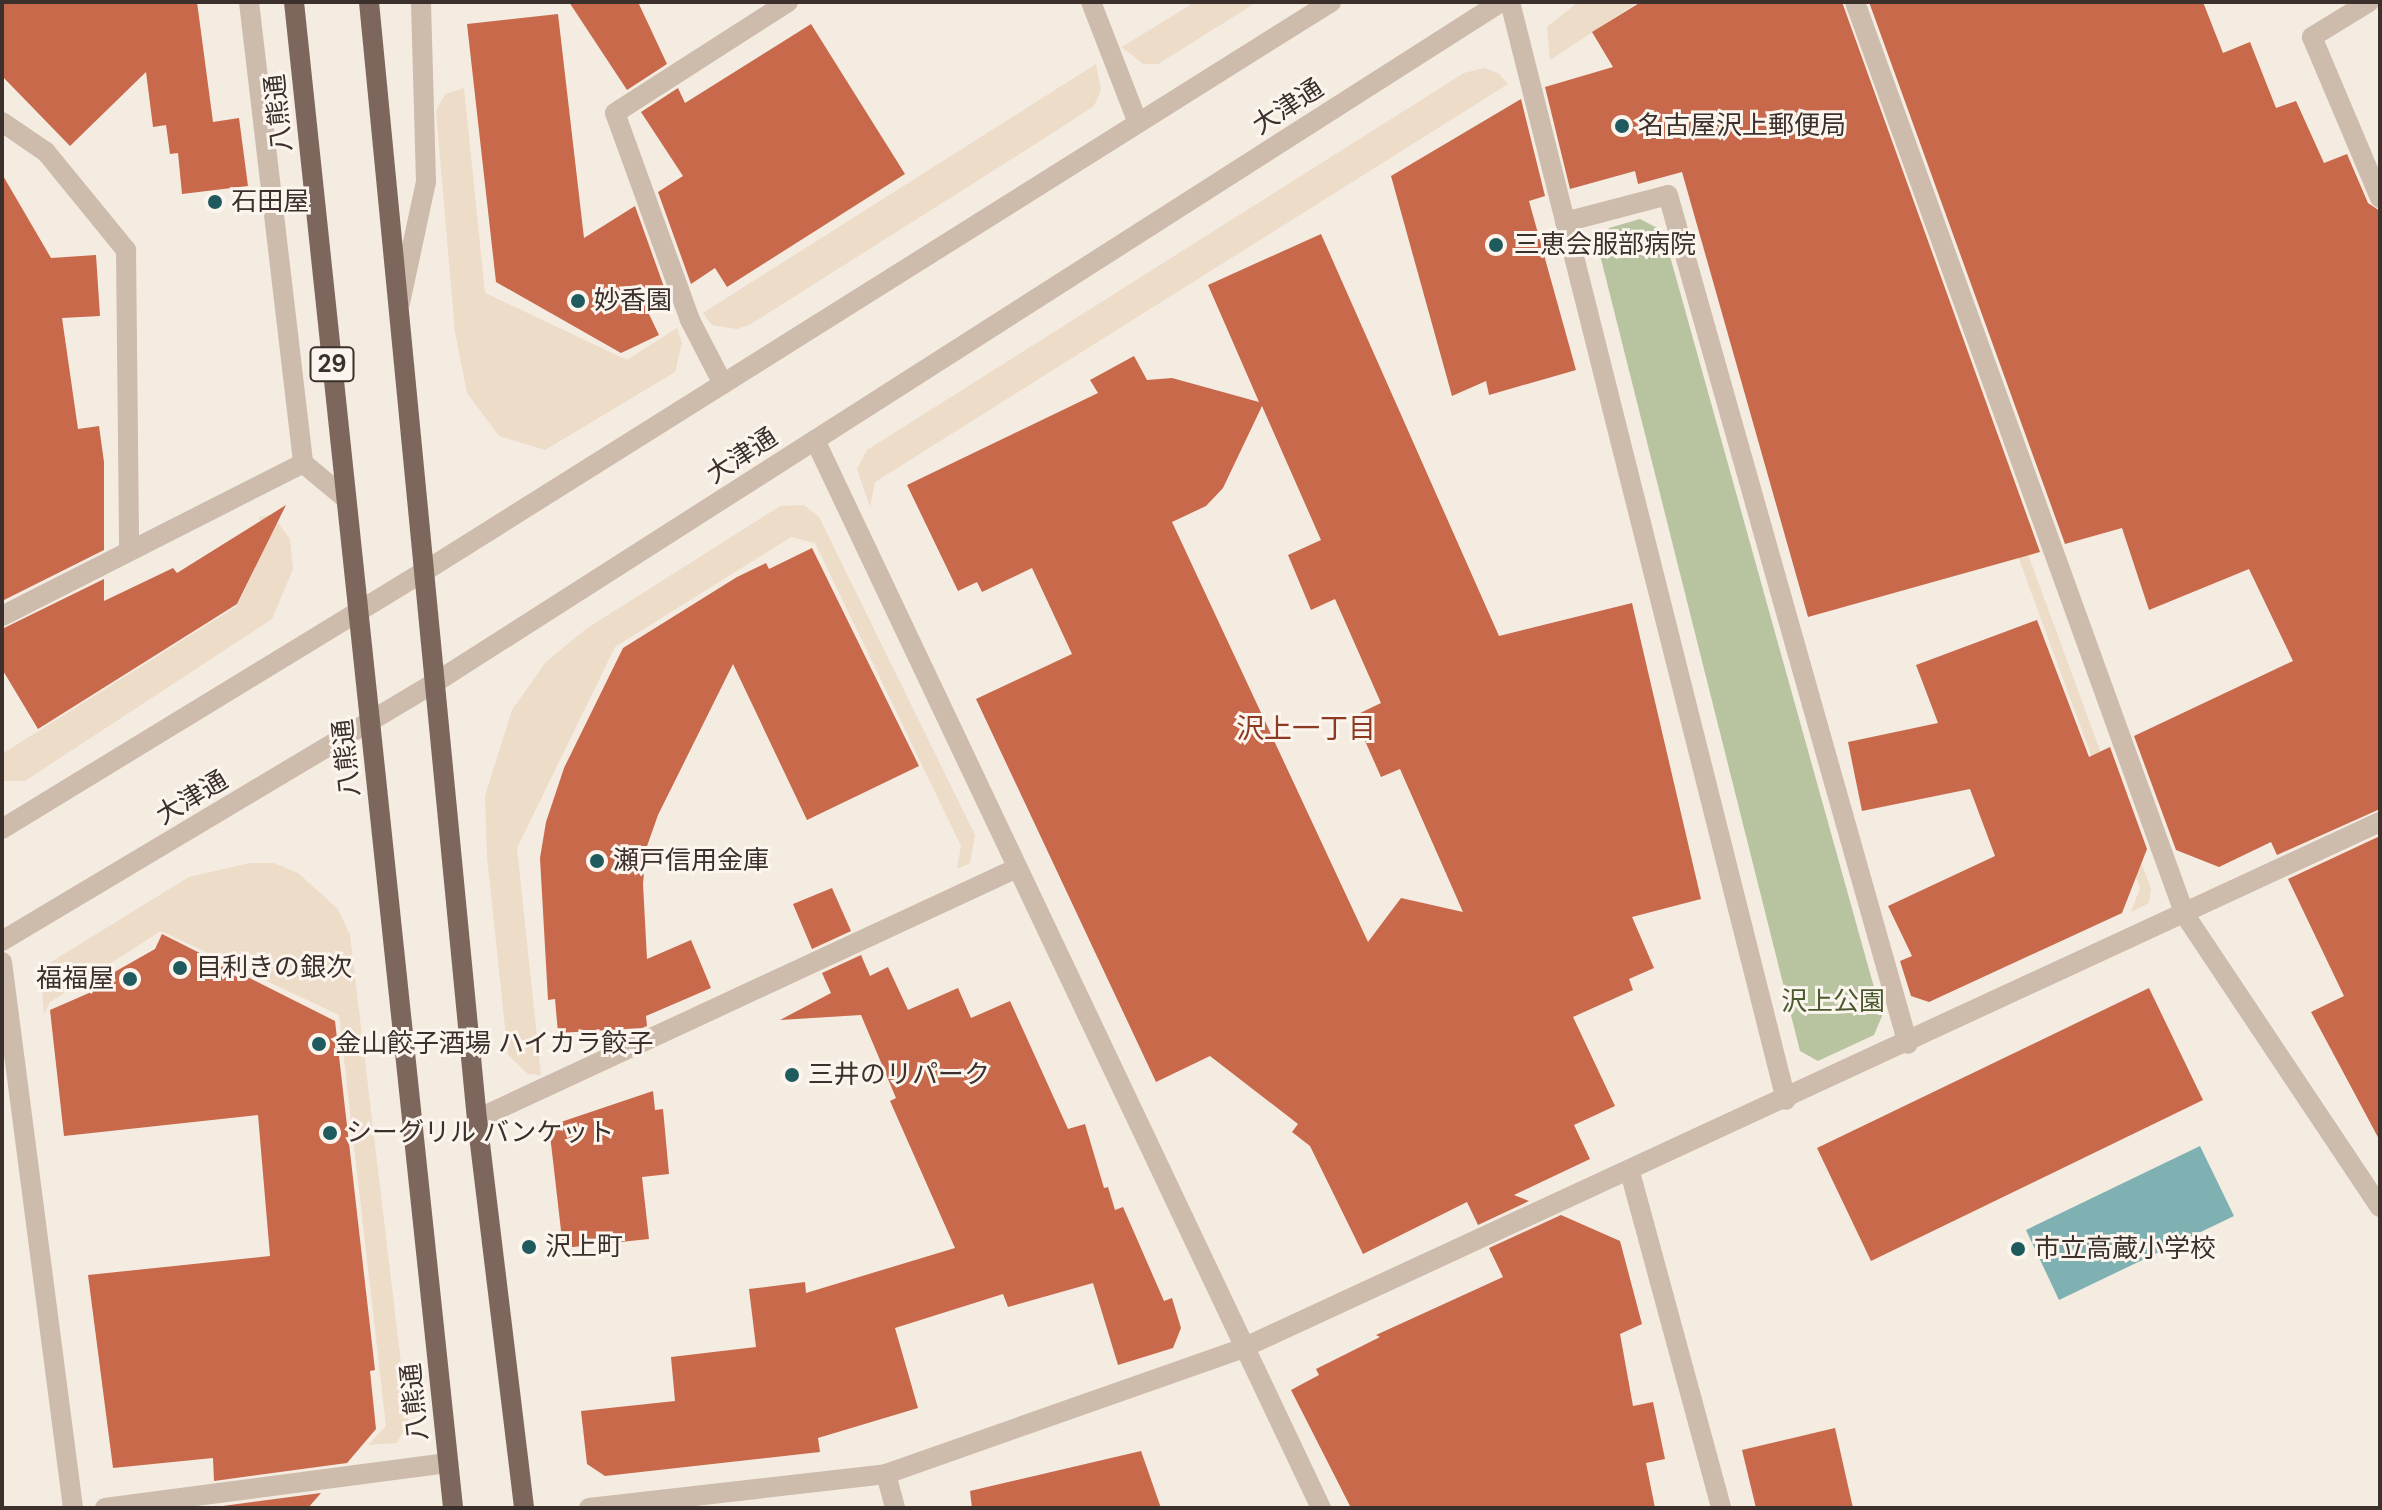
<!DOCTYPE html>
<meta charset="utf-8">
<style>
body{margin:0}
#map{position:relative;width:2382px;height:1510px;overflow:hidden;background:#f4ebe1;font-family:"DM Sans","Noto Sans JP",sans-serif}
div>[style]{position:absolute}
.green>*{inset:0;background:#b8c4a0}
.plaza>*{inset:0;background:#ecdcc8}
.water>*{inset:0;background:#7fb0b2}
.building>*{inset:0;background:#c8694b}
.minor>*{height:20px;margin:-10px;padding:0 10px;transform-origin:10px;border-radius:10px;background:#cdbbac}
.major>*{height:20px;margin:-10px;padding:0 10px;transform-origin:10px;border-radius:10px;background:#7d675c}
.dots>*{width:22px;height:22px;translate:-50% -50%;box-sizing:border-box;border:4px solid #fbf5ee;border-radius:50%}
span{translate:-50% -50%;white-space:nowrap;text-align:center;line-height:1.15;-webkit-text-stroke:6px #fbf5ee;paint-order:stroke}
.shield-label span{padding:2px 6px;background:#fbf5ee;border:2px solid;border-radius:6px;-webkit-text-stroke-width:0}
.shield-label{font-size:24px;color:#3b302b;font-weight:700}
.street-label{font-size:26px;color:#3b302b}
.poi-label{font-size:26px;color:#3b302b}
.left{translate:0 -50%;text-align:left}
.right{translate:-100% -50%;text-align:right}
.park-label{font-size:26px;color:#4a5a2e}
.neighbourhood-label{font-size:28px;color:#8c3b22}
.frame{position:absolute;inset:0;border:4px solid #3b302b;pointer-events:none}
</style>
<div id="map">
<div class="green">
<i style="clip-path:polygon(1640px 219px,1663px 231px,1882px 1016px,1874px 1035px,1818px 1061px,1800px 1051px,1598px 247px,1609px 228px)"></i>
</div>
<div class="plaza">
<i style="clip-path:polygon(1195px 2px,1257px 2px,1158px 64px,1143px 64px,1122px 47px)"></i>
<i style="clip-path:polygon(1578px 2px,1638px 2px,1550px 60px,1547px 27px)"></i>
<i style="clip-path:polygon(1814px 2px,1825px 2px,2151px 889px,2149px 903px,2131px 912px,2140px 888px)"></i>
<i style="clip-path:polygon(1096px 64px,1101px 90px,1094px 106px,1040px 141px,751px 324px,737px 329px,712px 325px,703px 313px)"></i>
<i style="clip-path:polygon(1484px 68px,1498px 73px,1508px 84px,875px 482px,870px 507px,857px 469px,867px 450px,1464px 73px)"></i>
<i style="clip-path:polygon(464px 88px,485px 293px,627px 360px,677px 328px,682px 343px,675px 372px,545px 450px,499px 436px,467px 393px,455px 332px,436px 111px,445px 94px)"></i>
<i style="clip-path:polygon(804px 505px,819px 517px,975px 835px,970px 863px,957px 869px,961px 846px,815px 543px,791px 537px,615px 647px,517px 848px,541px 1075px,528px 1074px,508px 1055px,487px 857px,485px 796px,512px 710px,546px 662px,586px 629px,780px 506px)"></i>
<i style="clip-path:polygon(272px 515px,290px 539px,293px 569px,272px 619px,25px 781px,2px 781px,2px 754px,237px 606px,269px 539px,259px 517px)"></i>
<i style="clip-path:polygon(250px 863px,274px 863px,298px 873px,338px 909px,350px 935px,408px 1422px,397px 1443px,368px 1445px,386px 1426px,339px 1015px,161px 931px,50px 1002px,44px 1014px,41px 977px,51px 962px,189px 877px)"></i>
</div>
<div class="water">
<i style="clip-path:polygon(2200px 1146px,2234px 1216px,2059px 1300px,2026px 1230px)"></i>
</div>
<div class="building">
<i style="clip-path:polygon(2px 2px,197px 2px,213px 122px,239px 118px,248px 186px,182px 194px,178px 153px,170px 154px,166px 125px,153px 127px,146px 72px,70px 146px,2px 76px)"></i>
<i style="clip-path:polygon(569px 2px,638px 2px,667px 64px,627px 90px)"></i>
<i style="clip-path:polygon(1641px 2px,1842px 2px,2040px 552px,1808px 617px,1682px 172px,1638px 184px,1635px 171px,1570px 189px,1545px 87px,1613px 67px,1592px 32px)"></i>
<i style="clip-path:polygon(1869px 2px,2203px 2px,2223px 53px,2250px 42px,2276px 108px,2296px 101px,2324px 163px,2347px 154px,2368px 203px,2380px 211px,2380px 809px,2277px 855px,2271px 842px,2219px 867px,2176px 850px,2134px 736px,2293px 661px,2249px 569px,2149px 610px,2122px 528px,2065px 544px)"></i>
<i style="clip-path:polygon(558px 14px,584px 238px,635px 206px,668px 298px,648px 312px,659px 335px,621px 353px,496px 282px,467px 24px)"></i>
<i style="clip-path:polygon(811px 24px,905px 174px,727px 287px,715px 268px,691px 284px,658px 192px,683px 176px,641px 112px,678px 88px,685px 103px)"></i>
<i style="clip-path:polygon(1521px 99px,1545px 196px,1529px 201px,1576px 370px,1489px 395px,1486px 381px,1452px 396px,1391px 176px)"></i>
<i style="clip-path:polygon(2px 174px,51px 258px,96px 255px,100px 316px,62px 318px,78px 429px,99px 426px,104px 462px,104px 550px,2px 601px)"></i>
<i style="clip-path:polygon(evenodd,1321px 234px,1499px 636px,1632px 603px,1701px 899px,1632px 917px,1654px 968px,1629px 979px,1633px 990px,1573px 1017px,1615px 1106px,1574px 1125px,1590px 1159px,1514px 1195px,1529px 1201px,1478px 1225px,1467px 1202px,1363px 1254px,1310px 1146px,1292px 1132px,1298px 1124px,1210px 1056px,1156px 1082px,976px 699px,1072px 654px,1032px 568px,982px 592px,977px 582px,958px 591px,907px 485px,1098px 393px,1090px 380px,1134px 356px,1147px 380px,1172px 378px,1259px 402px,1208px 285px,1321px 234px,1262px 406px,1321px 540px,1288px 555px,1311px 610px,1335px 599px,1381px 703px,1354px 716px,1381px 777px,1400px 769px,1463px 912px,1401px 898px,1368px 942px,1172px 522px,1206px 506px,1223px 488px,1262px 406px)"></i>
<i style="clip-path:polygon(286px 505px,237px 604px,38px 729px,2px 669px,2px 629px,104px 579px,104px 601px,173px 568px,177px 573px)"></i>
<i style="clip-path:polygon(812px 548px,919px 766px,807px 820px,733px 664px,658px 815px,646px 849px,643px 884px,647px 959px,691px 940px,711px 988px,646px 1016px,647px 1026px,642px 1028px,558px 1033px,555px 999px,548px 1000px,540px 858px,546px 822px,564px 768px,623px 648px,737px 577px,766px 563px,769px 569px)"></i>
<i style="clip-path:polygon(2037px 620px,2089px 757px,2110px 747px,2147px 849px,2122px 913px,1929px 1002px,1911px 996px,1900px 961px,1912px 956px,1888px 906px,1995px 856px,1970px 789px,1862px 811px,1848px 742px,1938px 723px,1916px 665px)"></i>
<i style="clip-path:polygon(2380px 836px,2380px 1141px,2311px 1012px,2344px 996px,2288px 879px)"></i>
<i style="clip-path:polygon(832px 888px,851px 931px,812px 949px,793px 904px)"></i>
<i style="clip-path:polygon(162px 934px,335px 1021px,375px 1370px,370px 1371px,376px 1429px,347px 1463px,214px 1481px,213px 1458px,113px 1468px,88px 1275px,270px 1256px,258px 1115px,64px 1136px,50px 1010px,112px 983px,111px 974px,155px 949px)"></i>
<i style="clip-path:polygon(861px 955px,870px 976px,888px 967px,908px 1010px,958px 988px,971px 1018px,1010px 1001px,1068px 1129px,1085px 1124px,1104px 1188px,1108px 1187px,1115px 1210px,1123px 1207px,1164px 1301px,1172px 1298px,1181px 1328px,1173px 1348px,1118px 1365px,1093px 1283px,1008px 1307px,1003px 1294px,895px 1328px,918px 1408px,818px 1438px,820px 1452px,605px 1476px,587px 1464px,581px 1411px,675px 1401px,671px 1357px,756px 1347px,749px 1289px,805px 1282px,806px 1293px,955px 1248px,890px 1101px,896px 1098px,861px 1015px,780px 1020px,831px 993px,822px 973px)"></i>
<i style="clip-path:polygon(2149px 988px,2203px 1100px,1871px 1261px,1817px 1148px)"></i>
<i style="clip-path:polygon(653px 1091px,655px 1110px,663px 1109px,669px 1174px,642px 1177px,649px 1239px,563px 1248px,549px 1126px)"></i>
<i style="clip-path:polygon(1561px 1215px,1620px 1241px,1642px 1324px,1620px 1334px,1633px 1406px,1653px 1402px,1665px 1459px,1646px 1463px,1655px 1508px,1351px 1508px,1291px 1390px,1319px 1375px,1316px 1369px,1380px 1337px,1376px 1335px,1503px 1277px,1489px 1248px)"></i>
<i style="clip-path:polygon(1835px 1428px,1853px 1508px,1756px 1508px,1742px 1450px)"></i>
<i style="clip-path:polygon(1141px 1451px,1161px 1508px,972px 1508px,970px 1491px)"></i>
<i style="clip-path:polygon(321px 1493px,308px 1508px,215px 1508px,215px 1507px)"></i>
</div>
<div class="minor">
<i style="left:249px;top:2px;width:464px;rotate:83.3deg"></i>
<i style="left:1091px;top:2px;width:130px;rotate:68.8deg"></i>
<i style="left:1510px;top:2px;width:1132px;rotate:75.89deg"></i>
<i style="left:1855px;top:2px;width:971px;rotate:70.13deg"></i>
<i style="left:2185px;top:915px;width:351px;rotate:56.3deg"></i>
<i style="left:2369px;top:2px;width:67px;rotate:148.4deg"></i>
<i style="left:2312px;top:37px;width:175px;rotate:67.1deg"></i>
<i style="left:2px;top:122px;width:53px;rotate:34.3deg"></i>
<i style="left:46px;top:152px;width:127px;rotate:50.8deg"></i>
<i style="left:126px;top:250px;width:300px;rotate:89.4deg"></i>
<i style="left:1565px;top:222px;width:106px;rotate:-14.7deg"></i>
<i style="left:1668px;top:195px;width:882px;rotate:74.22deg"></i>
<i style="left:400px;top:303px;width:124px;rotate:-77.9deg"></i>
<i style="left:426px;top:182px;width:180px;rotate:-91.6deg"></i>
<i style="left:723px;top:384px;width:72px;rotate:-117.3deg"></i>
<i style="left:690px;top:320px;width:220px;rotate:-109.9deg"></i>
<i style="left:615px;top:113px;width:206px;rotate:-32.7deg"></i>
<i style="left:815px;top:440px;width:1182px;rotate:64.65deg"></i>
<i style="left:2px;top:616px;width:338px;rotate:-26.9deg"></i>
<i style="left:303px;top:463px;width:56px;rotate:39.9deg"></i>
<i style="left:2px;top:829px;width:495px;rotate:-31.4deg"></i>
<i style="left:425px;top:571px;width:1070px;rotate:-32.13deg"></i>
<i style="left:2px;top:941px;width:505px;rotate:-30.83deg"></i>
<i style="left:436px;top:682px;width:1264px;rotate:-32.56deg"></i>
<i style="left:2px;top:962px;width:551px;rotate:82.59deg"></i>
<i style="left:477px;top:1119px;width:595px;rotate:-24.93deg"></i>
<i style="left:1630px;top:1172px;width:348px;rotate:74.8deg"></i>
<i style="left:886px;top:1474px;width:35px;rotate:75deg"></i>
<i style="left:105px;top:1508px;width:345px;rotate:-7.5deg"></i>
<i style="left:589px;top:1508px;width:299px;rotate:-6.5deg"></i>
<i style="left:886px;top:1474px;width:379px;rotate:-19.4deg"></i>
<i style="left:1243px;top:1348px;width:1253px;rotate:-24.83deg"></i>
</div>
<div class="major">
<i style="left:294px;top:2px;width:1514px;rotate:83.97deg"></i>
<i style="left:369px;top:2px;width:1122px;rotate:84.48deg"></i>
<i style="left:477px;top:1119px;width:392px;rotate:83.1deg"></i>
</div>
<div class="dots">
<i style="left:1622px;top:126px;background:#1f5a5e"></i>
<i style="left:215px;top:202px;background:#1f5a5e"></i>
<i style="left:1496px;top:245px;background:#1f5a5e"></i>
<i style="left:578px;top:301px;background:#1f5a5e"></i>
<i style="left:597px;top:861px;background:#1f5a5e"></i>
<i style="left:180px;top:968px;background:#1f5a5e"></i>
<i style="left:130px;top:979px;background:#1f5a5e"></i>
<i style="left:319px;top:1044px;background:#1f5a5e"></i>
<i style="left:792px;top:1075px;background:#1f5a5e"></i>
<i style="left:330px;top:1133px;background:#1f5a5e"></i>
<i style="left:529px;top:1247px;background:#1f5a5e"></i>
<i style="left:2018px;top:1249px;background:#1f5a5e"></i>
</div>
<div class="shield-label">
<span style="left:332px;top:364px">29</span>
</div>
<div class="street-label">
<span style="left:1288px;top:107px;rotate:-33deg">大津通</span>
<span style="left:279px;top:113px;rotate:-96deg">八熊通</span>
<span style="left:742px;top:456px;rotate:-33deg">大津通</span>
<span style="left:347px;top:758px;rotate:-96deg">八熊通</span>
<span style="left:192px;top:798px;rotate:-31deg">大津通</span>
<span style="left:415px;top:1402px;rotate:-96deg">八熊通</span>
</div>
<div class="poi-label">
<span class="left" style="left:1638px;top:126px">名古屋沢上郵便局</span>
<span class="left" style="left:231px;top:202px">石田屋</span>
<span class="left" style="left:1514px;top:245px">三恵会服部病院</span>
<span class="left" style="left:594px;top:301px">妙香園</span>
<span class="left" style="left:613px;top:861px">瀬戸信用金庫</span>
<span class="left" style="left:196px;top:968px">目利きの銀次</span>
<span class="right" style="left:114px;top:979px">福福屋</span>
<span class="left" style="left:335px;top:1044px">金山餃子酒場 ハイカラ餃子</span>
<span class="left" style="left:808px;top:1075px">三井のリパーク</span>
<span class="left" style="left:346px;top:1133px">シーグリル バンケット</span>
<span class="left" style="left:545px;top:1247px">沢上町</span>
<span class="left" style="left:2034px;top:1249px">市立高蔵小学校</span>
</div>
<div class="park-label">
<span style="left:1833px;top:1002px">沢上公園</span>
</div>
<div class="neighbourhood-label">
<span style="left:1306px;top:729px">沢上一丁目</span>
</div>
<div class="frame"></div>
</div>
